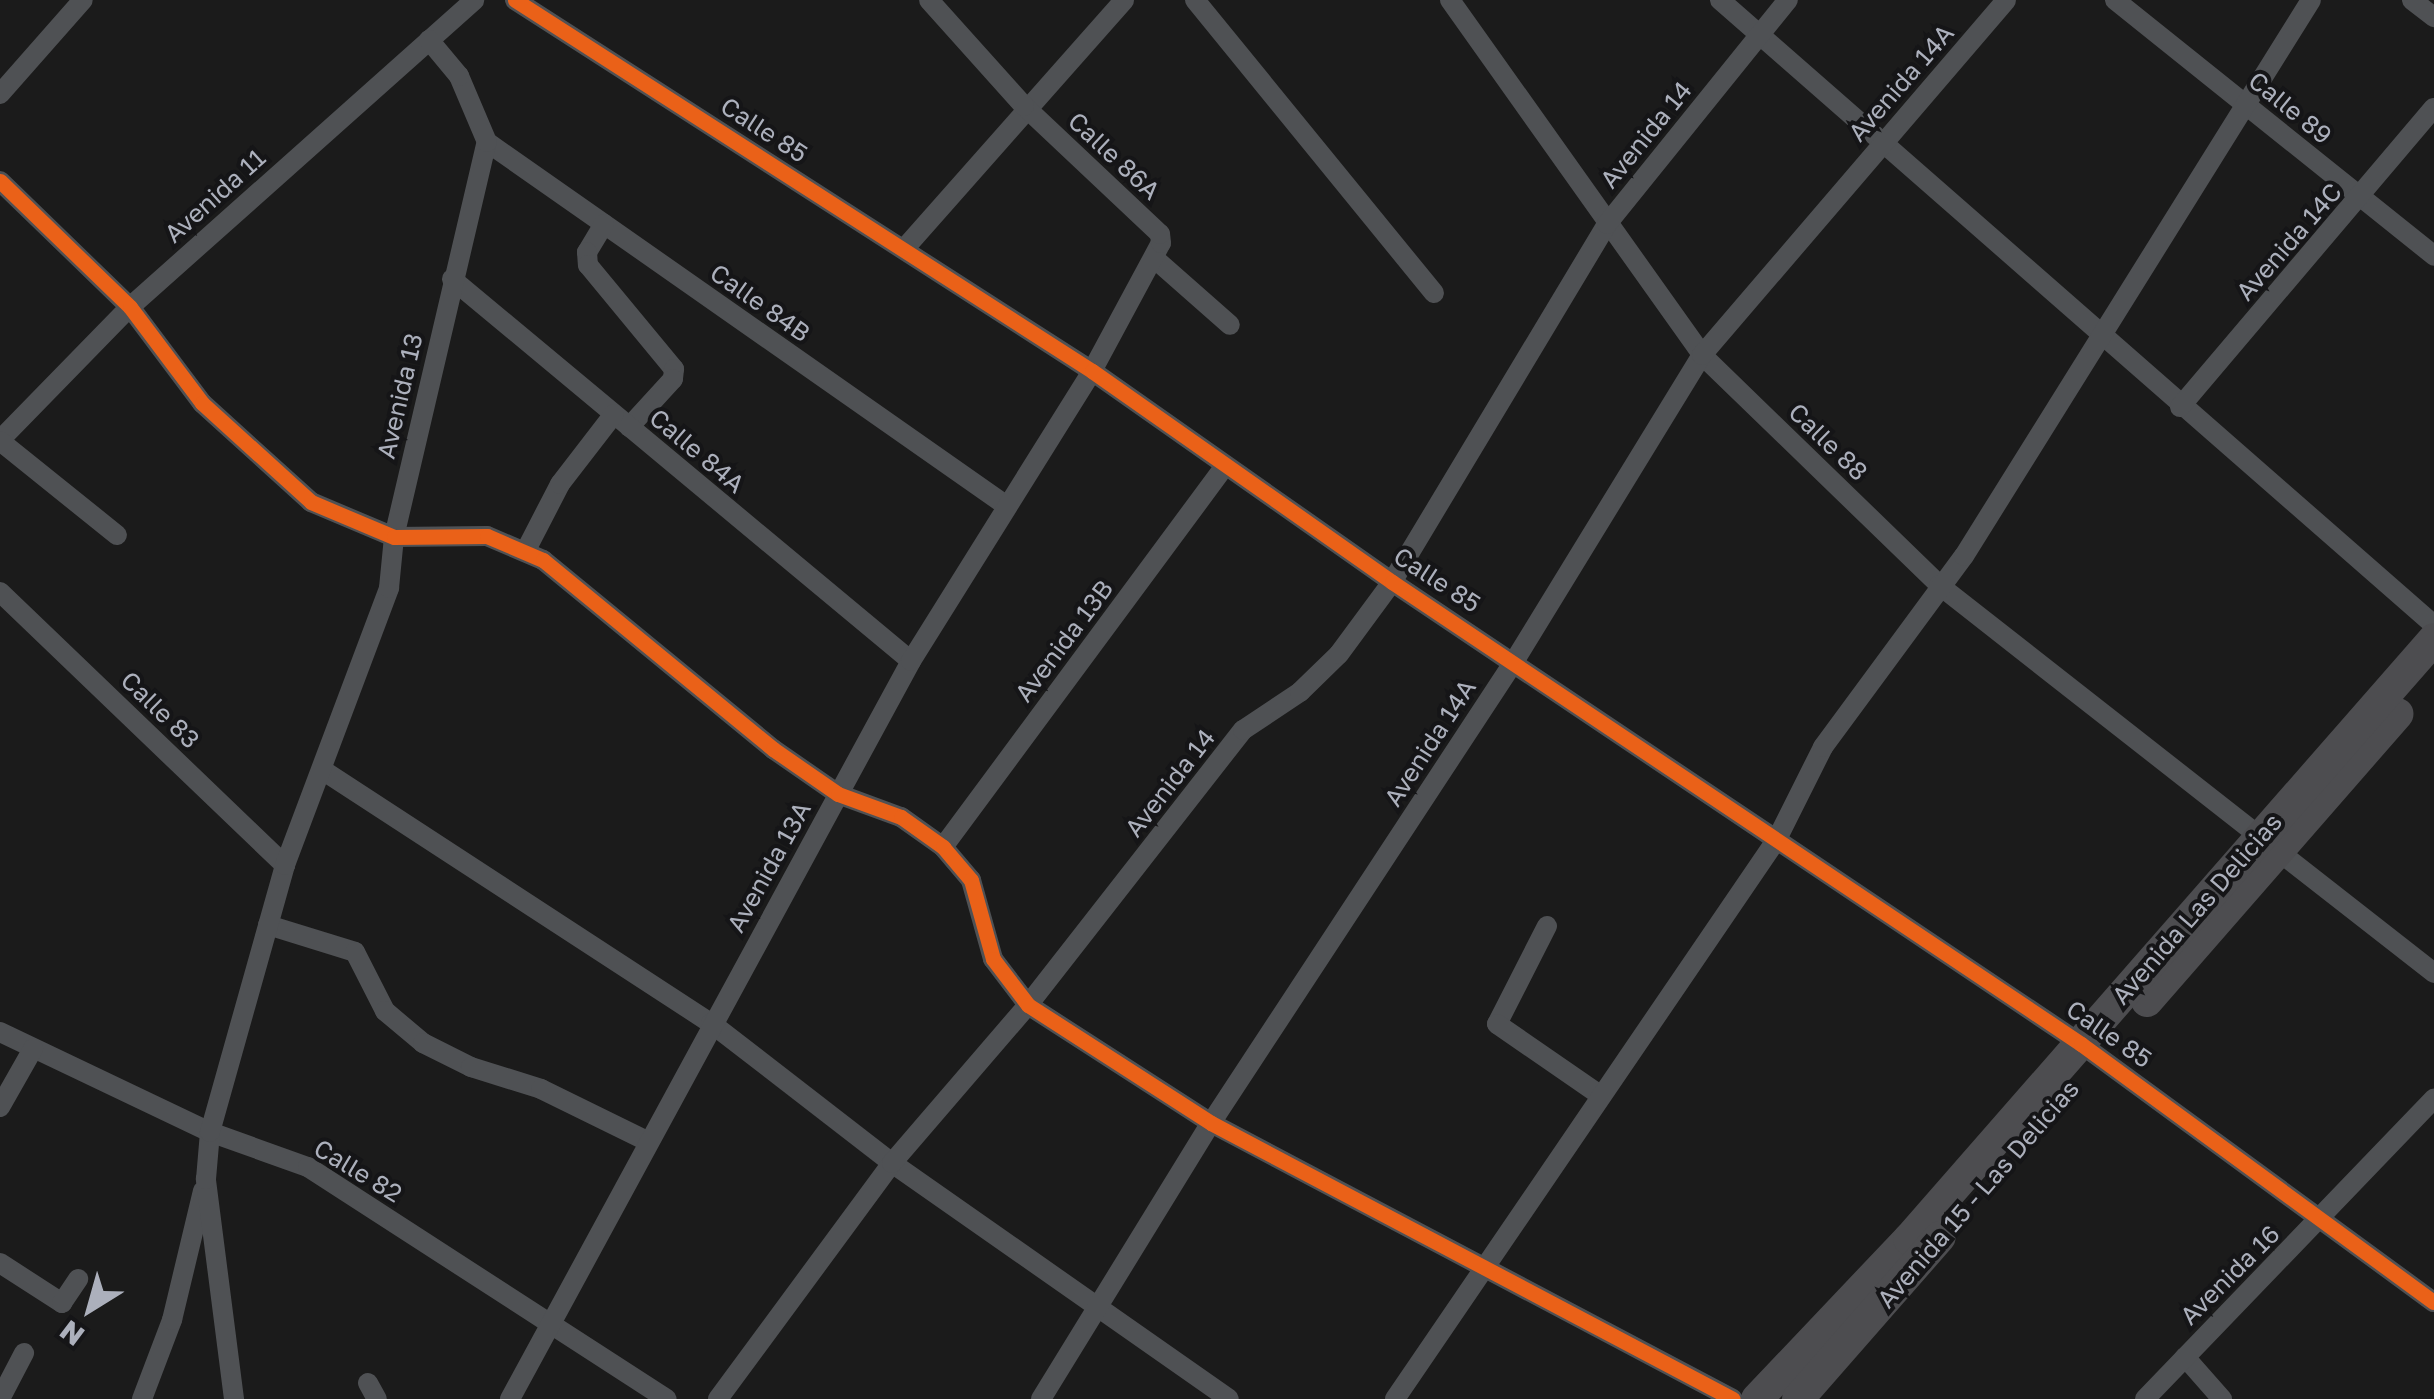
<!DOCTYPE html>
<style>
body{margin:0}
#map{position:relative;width:2434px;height:1399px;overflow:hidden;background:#1b1b1b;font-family:"Golos Text",sans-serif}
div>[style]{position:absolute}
.minor>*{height:20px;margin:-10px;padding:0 10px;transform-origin:10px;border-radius:10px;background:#4f5154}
.primary>*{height:32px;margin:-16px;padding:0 16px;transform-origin:16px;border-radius:16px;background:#4d4d50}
.cycleway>*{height:15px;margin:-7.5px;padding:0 7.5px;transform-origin:7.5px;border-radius:7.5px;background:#ea6118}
span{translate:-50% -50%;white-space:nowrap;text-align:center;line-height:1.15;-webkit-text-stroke:8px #151517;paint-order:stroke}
.street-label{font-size:25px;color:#acb0bc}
.north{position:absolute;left:40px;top:1259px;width:100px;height:100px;-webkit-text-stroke:8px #151517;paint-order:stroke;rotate:217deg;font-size:28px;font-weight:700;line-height:40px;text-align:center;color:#acb0bc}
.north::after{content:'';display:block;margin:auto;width:35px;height:45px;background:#acb0bc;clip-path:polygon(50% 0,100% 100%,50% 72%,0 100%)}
</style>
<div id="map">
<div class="minor">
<i style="left:515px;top:0;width:686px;rotate:32.74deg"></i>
<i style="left:1092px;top:371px;width:367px;rotate:35.1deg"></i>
<i style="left:1392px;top:582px;width:830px;rotate:33.84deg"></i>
<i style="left:2081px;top:1044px;width:437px;rotate:36.2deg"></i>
<i style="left:1195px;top:0;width:378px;rotate:50.8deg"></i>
<i style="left:1450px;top:0;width:435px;rotate:54.6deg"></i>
<i style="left:1702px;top:355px;width:330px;rotate:44.1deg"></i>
<i style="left:1939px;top:585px;width:407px;rotate:38.1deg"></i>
<i style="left:1720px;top:0;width:949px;rotate:41.2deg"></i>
<i style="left:2115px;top:0;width:409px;rotate:38.7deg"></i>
<i style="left:2412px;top:0;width:28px;rotate:38deg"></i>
<i style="left:0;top:94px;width:125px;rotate:-48.6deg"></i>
<i style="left:487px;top:142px;width:631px;rotate:35deg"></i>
<i style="left:0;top:181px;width:181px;rotate:44.1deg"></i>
<i style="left:130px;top:307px;width:120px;rotate:53.1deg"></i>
<i style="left:202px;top:403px;width:147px;rotate:42.2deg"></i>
<i style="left:311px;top:502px;width:90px;rotate:22.9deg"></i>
<i style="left:394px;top:537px;width:93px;rotate:-0.6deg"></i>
<i style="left:487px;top:536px;width:61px;rotate:23.2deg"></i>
<i style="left:543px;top:560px;width:298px;rotate:39.4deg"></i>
<i style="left:773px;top:749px;width:79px;rotate:34.7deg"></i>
<i style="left:838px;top:794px;width:67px;rotate:20.1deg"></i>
<i style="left:901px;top:817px;width:52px;rotate:35.5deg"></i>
<i style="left:943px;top:847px;width:43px;rotate:49.7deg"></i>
<i style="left:971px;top:880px;width:82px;rotate:74.4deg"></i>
<i style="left:993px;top:959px;width:58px;rotate:52.7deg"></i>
<i style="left:1028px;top:1005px;width:218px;rotate:32.8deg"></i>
<i style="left:1211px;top:1123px;width:590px;rotate:27.87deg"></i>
<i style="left:604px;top:224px;width:33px;rotate:121deg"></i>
<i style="left:587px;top:252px;width:13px;rotate:86deg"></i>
<i style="left:588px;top:265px;width:135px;rotate:50.4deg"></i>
<i style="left:674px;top:369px;width:10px;rotate:96deg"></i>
<i style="left:673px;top:379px;width:65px;rotate:132.5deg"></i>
<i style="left:904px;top:249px;width:332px;rotate:-48.5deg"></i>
<i style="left:1154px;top:258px;width:101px;rotate:41.4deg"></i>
<i style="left:452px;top:279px;width:597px;rotate:39.77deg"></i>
<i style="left:2180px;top:407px;width:392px;rotate:-49.7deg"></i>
<i style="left:0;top:440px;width:186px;rotate:-45.7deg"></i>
<i style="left:130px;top:307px;width:461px;rotate:-41.7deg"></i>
<i style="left:0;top:441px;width:150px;rotate:38.8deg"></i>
<i style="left:526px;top:550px;width:74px;rotate:-62.7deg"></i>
<i style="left:560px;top:484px;width:88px;rotate:-52.4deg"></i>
<i style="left:0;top:592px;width:395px;rotate:43.8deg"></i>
<i style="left:324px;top:771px;width:462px;rotate:33.1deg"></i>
<i style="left:711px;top:1023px;width:229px;rotate:37.7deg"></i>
<i style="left:892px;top:1163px;width:411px;rotate:35deg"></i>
<i style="left:943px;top:847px;width:475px;rotate:-53.5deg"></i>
<i style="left:2278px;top:851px;width:198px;rotate:38deg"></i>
<i style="left:268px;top:925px;width:91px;rotate:17.2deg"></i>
<i style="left:355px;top:952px;width:66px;rotate:63deg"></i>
<i style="left:385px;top:1011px;width:50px;rotate:40.1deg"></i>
<i style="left:423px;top:1043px;width:54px;rotate:26.6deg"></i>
<i style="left:471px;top:1067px;width:73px;rotate:17.4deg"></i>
<i style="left:541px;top:1089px;width:118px;rotate:26.1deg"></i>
<i style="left:1547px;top:926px;width:110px;rotate:117deg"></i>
<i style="left:1497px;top:1024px;width:125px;rotate:34.6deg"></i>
<i style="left:0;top:1032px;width:233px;rotate:25.5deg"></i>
<i style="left:210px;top:1132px;width:104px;rotate:19.7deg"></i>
<i style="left:308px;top:1167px;width:427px;rotate:32.9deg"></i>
<i style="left:0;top:1107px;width:67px;rotate:-60.4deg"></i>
<i style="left:0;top:1263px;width:74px;rotate:32.8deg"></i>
<i style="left:62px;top:1303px;width:29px;rotate:-56deg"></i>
<i style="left:2185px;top:1357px;width:56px;rotate:48.6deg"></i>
<i style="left:368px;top:1383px;width:18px;rotate:61deg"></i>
<i style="left:0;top:1399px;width:52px;rotate:-62.4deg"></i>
<i style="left:142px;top:1399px;width:85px;rotate:-69.2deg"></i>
<i style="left:172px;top:1320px;width:133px;rotate:-76.5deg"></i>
<i style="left:234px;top:1399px;width:222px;rotate:-97.3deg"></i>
<i style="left:206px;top:1179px;width:47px;rotate:-85.1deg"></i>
<i style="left:210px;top:1132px;width:277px;rotate:-74.3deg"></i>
<i style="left:285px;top:865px;width:296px;rotate:-69.4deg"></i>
<i style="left:389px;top:588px;width:51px;rotate:-84.4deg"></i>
<i style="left:394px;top:537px;width:406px;rotate:-76.8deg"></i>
<i style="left:487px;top:142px;width:72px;rotate:-113deg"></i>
<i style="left:459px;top:76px;width:47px;rotate:-129.8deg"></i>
<i style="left:510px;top:1399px;width:840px;rotate:-61.48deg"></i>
<i style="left:911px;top:661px;width:342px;rotate:-58deg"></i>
<i style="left:1092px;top:371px;width:145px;rotate:-61.7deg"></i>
<i style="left:1161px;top:243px;width:9px;rotate:-96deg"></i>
<i style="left:1160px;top:234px;width:187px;rotate:-136.7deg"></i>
<i style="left:1024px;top:106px;width:142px;rotate:-131.9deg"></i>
<i style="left:718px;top:1399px;width:293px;rotate:-53.6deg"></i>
<i style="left:892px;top:1163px;width:208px;rotate:-49.3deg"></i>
<i style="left:1028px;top:1005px;width:349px;rotate:-52deg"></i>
<i style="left:1243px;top:730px;width:69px;rotate:-33.7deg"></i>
<i style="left:1300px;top:692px;width:54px;rotate:-44.3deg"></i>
<i style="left:1339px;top:654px;width:89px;rotate:-53.6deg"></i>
<i style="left:1392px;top:582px;width:418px;rotate:-59deg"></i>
<i style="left:1607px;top:224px;width:288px;rotate:-51.1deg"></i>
<i style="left:1041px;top:1399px;width:324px;rotate:-58.4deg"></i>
<i style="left:1211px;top:1123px;width:554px;rotate:-56.71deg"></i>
<i style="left:1515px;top:660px;width:358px;rotate:-58.5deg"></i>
<i style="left:1702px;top:355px;width:467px;rotate:-49.4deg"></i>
<i style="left:1395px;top:1399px;width:678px;rotate:-55.7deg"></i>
<i style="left:1777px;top:839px;width:103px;rotate:-63.4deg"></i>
<i style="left:1823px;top:747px;width:237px;rotate:-53.6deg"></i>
<i style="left:1964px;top:556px;width:655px;rotate:-58.03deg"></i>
<i style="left:2145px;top:1399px;width:417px;rotate:-46.1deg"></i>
</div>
<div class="primary">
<i style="left:2147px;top:1001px;width:381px;rotate:-48.9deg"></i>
<i style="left:1757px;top:1399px;width:221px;rotate:-46.5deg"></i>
<i style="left:1909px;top:1239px;width:797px;rotate:-48.81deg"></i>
<i style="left:1798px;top:1399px;width:215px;rotate:-48.8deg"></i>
</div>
<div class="cycleway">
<i style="left:515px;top:0;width:686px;rotate:32.74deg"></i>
<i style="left:1092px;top:371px;width:367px;rotate:35.1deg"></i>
<i style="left:1392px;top:582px;width:830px;rotate:33.84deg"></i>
<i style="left:2081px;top:1044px;width:437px;rotate:36.2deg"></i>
<i style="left:0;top:181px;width:181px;rotate:44.1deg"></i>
<i style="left:130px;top:307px;width:120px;rotate:53.1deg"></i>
<i style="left:202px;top:403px;width:147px;rotate:42.2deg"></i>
<i style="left:311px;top:502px;width:90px;rotate:22.9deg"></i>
<i style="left:394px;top:537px;width:93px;rotate:-0.6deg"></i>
<i style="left:487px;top:536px;width:61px;rotate:23.2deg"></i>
<i style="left:543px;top:560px;width:298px;rotate:39.4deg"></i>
<i style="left:773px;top:749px;width:79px;rotate:34.7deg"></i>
<i style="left:838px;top:794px;width:67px;rotate:20.1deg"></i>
<i style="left:901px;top:817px;width:52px;rotate:35.5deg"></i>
<i style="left:943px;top:847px;width:43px;rotate:49.7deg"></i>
<i style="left:971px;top:880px;width:82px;rotate:74.4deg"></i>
<i style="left:993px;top:959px;width:58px;rotate:52.7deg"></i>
<i style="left:1028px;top:1005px;width:218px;rotate:32.8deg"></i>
<i style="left:1211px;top:1123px;width:590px;rotate:27.87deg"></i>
</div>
<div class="street-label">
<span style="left:1901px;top:83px;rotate:-49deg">Avenida 14A</span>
<span style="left:2290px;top:108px;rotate:39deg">Calle 89</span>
<span style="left:764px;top:130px;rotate:33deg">Calle 85</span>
<span style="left:1646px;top:135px;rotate:-51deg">Avenida 14</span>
<span style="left:1114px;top:156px;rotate:43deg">Calle 86A</span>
<span style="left:215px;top:196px;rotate:-42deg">Avenida 11</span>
<span style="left:2289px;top:242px;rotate:-49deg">Avenida 14C</span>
<span style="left:760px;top:303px;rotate:35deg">Calle 84B</span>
<span style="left:400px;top:396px;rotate:-77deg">Avenida 13</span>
<span style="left:1828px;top:442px;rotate:44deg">Calle 88</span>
<span style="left:697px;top:451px;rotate:40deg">Calle 84A</span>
<span style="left:1437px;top:580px;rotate:33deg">Calle 85</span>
<span style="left:1064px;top:641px;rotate:-53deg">Avenida 13B</span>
<span style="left:160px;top:710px;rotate:44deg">Calle 83</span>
<span style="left:1430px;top:743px;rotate:-57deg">Avenida 14A</span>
<span style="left:1170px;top:783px;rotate:-52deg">Avenida 14</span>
<span style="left:769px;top:867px;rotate:-61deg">Avenida 13A</span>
<span style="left:2197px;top:909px;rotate:-49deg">Avenida Las Delicias</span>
<span style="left:2109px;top:1034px;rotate:35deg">Calle 85</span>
<span style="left:358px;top:1171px;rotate:31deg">Calle 82</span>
<span style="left:1978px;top:1194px;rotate:-49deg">Avenida 15 - Las Delicias</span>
<span style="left:2230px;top:1275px;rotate:-45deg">Avenida 16</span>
</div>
<div class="north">N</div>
</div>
